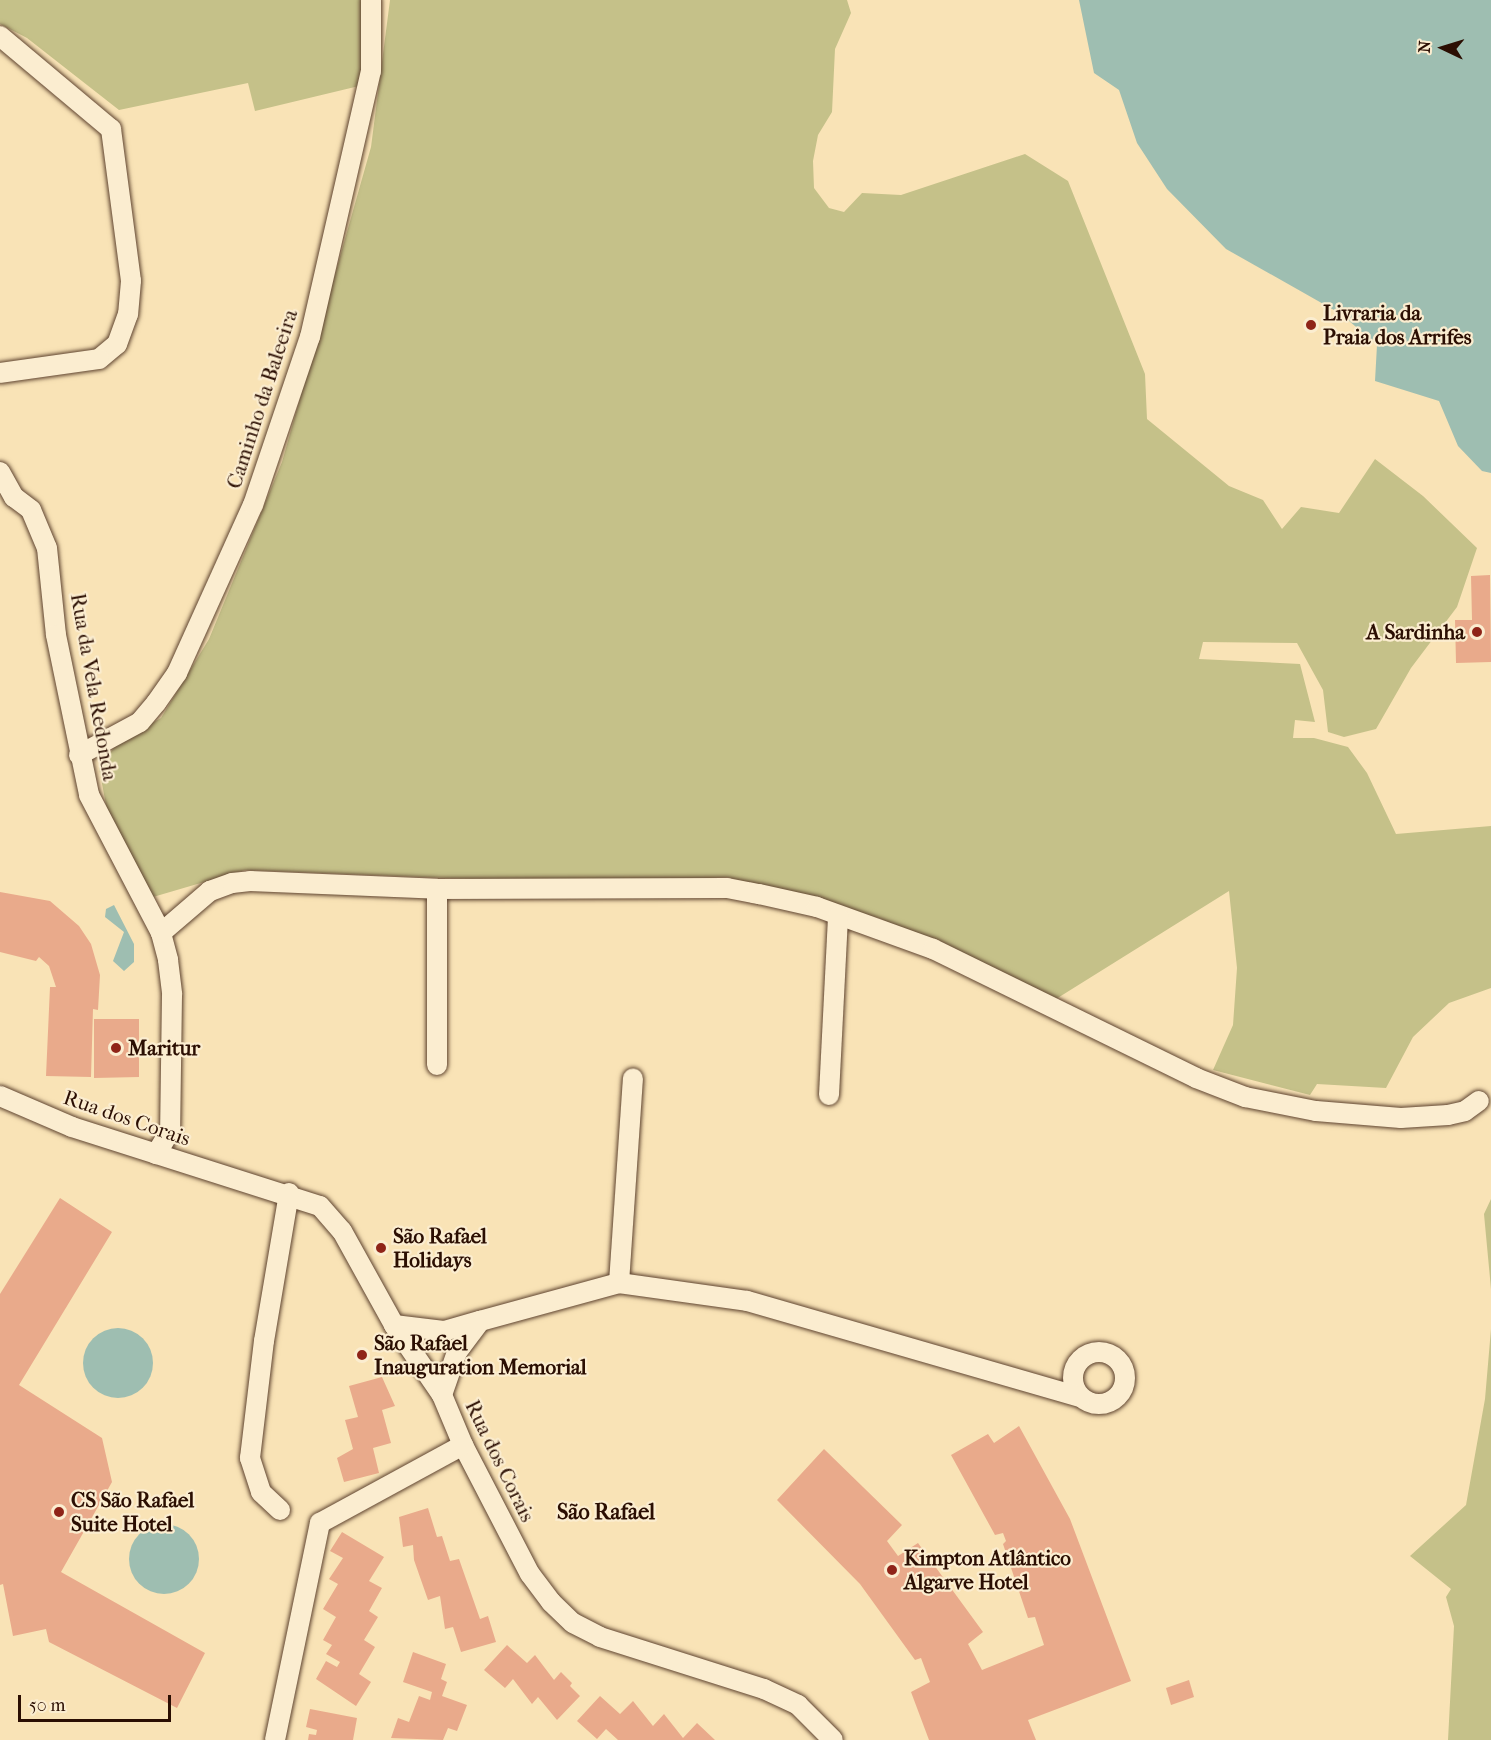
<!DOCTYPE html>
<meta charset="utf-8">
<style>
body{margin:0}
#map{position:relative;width:1491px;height:1740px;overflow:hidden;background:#f9e3b6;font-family:"IM FELL French Canon",serif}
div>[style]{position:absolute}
.green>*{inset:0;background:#c5c189}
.water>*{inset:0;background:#9ebeb1}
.round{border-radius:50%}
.building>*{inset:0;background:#e9aa8b}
.roads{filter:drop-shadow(0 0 2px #5e432f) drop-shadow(0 0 2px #5e432f)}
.street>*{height:20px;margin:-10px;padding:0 10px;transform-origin:10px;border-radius:10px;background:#fbedd0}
.street>.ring{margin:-10px;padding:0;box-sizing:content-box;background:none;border:20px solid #fbedd0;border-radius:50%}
.dots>*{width:16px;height:16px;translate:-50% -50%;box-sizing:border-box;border:3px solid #fbedd0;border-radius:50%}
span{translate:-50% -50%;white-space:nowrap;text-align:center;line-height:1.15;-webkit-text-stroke:4.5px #fbedd0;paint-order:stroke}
.poi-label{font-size:21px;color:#2b0e02;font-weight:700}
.left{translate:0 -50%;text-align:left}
.right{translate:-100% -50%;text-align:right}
.street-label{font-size:21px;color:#2b0e02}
.neighbourhood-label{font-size:22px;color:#2b0e02;font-weight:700}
.north{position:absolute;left:1413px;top:18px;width:60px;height:60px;-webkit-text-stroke:4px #fbedd0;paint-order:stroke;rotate:274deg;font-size:16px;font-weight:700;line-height:24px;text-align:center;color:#2b0e02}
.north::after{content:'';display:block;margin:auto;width:21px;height:27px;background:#2b0e02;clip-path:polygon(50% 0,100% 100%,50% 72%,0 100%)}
.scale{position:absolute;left:18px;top:1695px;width:153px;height:27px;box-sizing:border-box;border:3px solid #2b0e02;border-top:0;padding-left:8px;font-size:18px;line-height:21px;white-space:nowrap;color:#2b0e02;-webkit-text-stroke:4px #fbedd0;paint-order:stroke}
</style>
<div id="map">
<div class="green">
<i style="clip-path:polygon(0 0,363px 0,366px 37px,359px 86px,255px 111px,248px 83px,119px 110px,27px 38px,0 24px)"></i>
<i style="clip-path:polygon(390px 0,847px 0,851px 13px,835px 49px,832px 112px,818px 135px,813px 161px,814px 188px,829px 208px,844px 212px,862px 193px,901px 195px,1025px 154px,1068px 181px,1145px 374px,1147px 419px,1229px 486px,1263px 500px,1282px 529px,1301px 507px,1339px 513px,1375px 459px,1423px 496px,1477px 548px,1457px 607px,1411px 668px,1376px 729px,1344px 737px,1328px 732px,1323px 690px,1297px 643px,1203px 642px,1199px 659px,1300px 664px,1315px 722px,1295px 720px,1293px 738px,1314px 738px,1348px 747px,1367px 773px,1396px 834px,1491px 826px,1491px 988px,1449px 1003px,1413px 1037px,1386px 1088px,1317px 1084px,1310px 1095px,1213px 1070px,1233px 1025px,1237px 968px,1229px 891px,1056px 999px,879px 918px,727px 877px,601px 884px,245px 870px,153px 897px,107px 810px,99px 768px,118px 742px,161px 718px,209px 639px,282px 462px,371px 147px)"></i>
<i style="clip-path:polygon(1491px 1199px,1491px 1289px,1484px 1214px)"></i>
<i style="clip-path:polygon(1491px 1329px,1491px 1740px,1448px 1740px,1454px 1626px,1446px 1597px,1451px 1589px,1410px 1556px,1466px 1505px,1485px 1399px)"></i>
</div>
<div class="water">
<i style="clip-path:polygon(1079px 0,1491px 0,1491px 473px,1482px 471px,1458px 446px,1439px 401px,1375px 381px,1377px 345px,1341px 314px,1226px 249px,1167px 189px,1137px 143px,1119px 90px,1094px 73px)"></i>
<i style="clip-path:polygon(114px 905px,134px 944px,134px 962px,124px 971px,113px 961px,124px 932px,105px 917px,106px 909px)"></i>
<i class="round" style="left:83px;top:1328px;width:70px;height:70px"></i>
<i class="round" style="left:129px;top:1524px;width:70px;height:70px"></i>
</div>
<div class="building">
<i style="clip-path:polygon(1490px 575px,1491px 662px,1456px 663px,1455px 620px,1472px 620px,1471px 576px)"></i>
<i style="clip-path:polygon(0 892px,50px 901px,79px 926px,91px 944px,100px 975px,98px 1010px,93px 1009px,91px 1077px,46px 1076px,50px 987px,56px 987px,49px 966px,39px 957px,36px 961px,0 952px)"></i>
<i style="clip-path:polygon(94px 1019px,139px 1019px,139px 1077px,94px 1078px)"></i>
<i style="clip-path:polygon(60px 1198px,112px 1232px,19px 1385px,102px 1438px,112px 1482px,61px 1572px,205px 1653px,177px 1708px,49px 1642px,46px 1629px,13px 1636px,3px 1584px,0 1585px,0 1294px)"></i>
<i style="clip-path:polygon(382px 1377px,395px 1406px,382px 1410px,391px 1443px,373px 1448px,379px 1473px,344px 1482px,337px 1458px,353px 1449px,345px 1420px,358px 1417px,349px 1386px)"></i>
<i style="clip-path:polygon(1019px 1426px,1070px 1519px,1131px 1681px,1028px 1720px,1036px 1740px,929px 1740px,911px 1692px,930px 1682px,921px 1658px,915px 1660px,860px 1584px,777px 1500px,824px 1449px,902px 1525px,887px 1541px,898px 1556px,918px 1543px,983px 1632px,968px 1644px,982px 1670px,1044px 1645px,1035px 1617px,1028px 1618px,1003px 1544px,1006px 1541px,1003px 1533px,995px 1535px,951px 1455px,988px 1434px,994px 1443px)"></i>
<i style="clip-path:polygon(428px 1508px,437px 1537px,442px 1536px,450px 1561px,459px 1559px,480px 1619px,488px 1616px,496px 1642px,461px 1652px,453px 1627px,445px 1629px,440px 1596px,428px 1600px,414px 1560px,413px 1545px,403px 1547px,399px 1517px)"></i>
<i style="clip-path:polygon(342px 1532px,384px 1557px,369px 1581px,382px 1588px,369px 1611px,378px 1617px,364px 1640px,375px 1647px,359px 1674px,371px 1682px,356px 1706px,316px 1679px,326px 1661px,337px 1667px,340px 1662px,326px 1654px,332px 1645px,323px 1640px,336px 1617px,323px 1609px,338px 1584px,329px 1579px,343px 1558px,330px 1551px)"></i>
<i style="clip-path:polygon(507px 1645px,527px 1663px,535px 1655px,554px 1680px,561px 1672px,572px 1683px,570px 1686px,580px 1696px,557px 1720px,538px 1697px,532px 1704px,513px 1679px,505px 1688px,484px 1670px)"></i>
<i style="clip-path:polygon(413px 1652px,446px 1664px,441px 1679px,447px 1682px,442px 1696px,467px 1705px,457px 1731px,448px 1728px,443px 1740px,391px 1738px,398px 1718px,409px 1722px,419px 1696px,430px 1700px,432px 1692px,403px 1682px)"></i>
<i style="clip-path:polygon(1189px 1680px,1194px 1697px,1171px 1705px,1166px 1688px)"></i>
<i style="clip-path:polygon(600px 1696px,620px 1714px,633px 1701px,653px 1726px,664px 1714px,683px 1738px,697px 1723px,715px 1740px,618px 1740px,606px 1729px,597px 1739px,577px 1721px)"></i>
<i style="clip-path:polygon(310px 1709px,357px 1718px,353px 1740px,308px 1740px,309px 1734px,316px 1735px,317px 1730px,306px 1727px)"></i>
</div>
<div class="roads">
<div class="street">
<i style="left:0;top:36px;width:145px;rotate:40deg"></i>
<i style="left:111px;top:129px;width:153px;rotate:82.5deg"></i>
<i style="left:131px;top:281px;width:33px;rotate:95deg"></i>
<i style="left:128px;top:314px;width:32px;rotate:110deg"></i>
<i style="left:117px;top:344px;width:23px;rotate:140deg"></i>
<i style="left:99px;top:359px;width:100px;rotate:172deg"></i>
<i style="left:0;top:472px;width:29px;rotate:61deg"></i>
<i style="left:14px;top:497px;width:21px;rotate:37deg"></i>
<i style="left:31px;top:510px;width:41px;rotate:67.2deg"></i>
<i style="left:47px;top:548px;width:87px;rotate:84.1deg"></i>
<i style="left:56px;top:635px;width:163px;rotate:78.3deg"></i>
<i style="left:89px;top:795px;width:156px;rotate:62.4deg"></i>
<i style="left:161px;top:933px;width:28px;rotate:75deg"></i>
<i style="left:168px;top:960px;width:35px;rotate:83deg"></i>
<i style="left:172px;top:995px;width:136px;rotate:90.8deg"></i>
<i style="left:170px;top:1131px;width:27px;rotate:121deg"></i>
<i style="left:79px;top:755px;width:69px;rotate:-28.4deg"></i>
<i style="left:140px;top:722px;width:25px;rotate:-50deg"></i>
<i style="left:156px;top:703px;width:37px;rotate:-55deg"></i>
<i style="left:177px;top:673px;width:184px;rotate:-65.7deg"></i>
<i style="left:253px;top:505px;width:177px;rotate:-71.3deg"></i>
<i style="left:310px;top:337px;width:273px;rotate:-77.1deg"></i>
<i style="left:371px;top:71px;width:71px;rotate:-90deg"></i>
<i style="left:437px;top:889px;width:290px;rotate:-0.2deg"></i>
<i style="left:727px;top:888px;width:33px;rotate:11deg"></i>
<i style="left:759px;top:894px;width:59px;rotate:12.6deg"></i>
<i style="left:817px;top:907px;width:123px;rotate:19.9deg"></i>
<i style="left:933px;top:949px;width:293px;rotate:26.1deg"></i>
<i style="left:1196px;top:1078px;width:53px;rotate:21.2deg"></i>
<i style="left:1245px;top:1097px;width:72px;rotate:11.2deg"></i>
<i style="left:1316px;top:1111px;width:85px;rotate:4.7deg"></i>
<i style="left:1401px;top:1118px;width:47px;rotate:-3.7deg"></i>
<i style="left:1448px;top:1115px;width:17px;rotate:-13deg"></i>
<i style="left:1465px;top:1111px;width:17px;rotate:-36deg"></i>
<i style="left:161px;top:933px;width:65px;rotate:-40.6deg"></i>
<i style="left:210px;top:891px;width:23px;rotate:-20deg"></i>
<i style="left:232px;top:883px;width:18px;rotate:-6deg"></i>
<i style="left:250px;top:881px;width:187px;rotate:2.4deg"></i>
<i style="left:437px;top:889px;width:176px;rotate:90deg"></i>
<i style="left:829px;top:1095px;width:179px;rotate:-87.1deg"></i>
<i style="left:0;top:1096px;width:78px;rotate:23.3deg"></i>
<i style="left:72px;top:1127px;width:260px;rotate:17.7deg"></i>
<i style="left:320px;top:1206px;width:33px;rotate:49deg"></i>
<i style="left:342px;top:1231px;width:107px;rotate:61deg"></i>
<i style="left:394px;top:1325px;width:85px;rotate:55.6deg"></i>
<i style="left:442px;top:1395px;width:54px;rotate:67.2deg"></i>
<i style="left:463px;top:1445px;width:145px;rotate:62.6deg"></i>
<i style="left:530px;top:1574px;width:35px;rotate:53deg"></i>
<i style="left:551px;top:1602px;width:30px;rotate:44deg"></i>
<i style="left:573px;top:1623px;width:30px;rotate:27deg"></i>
<i style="left:600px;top:1637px;width:172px;rotate:17.6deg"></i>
<i style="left:764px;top:1689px;width:38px;rotate:25deg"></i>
<i style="left:798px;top:1705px;width:49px;rotate:45deg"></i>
<i style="left:619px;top:1283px;width:205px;rotate:-86.1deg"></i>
<i style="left:394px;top:1325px;width:50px;rotate:6.8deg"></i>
<i style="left:444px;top:1331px;width:37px;rotate:-16deg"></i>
<i class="ring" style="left:1073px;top:1352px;width:32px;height:32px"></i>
<i style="left:442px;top:1395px;width:46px;rotate:-70.8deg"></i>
<i style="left:457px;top:1352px;width:39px;rotate:-53deg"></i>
<i style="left:480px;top:1321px;width:144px;rotate:-15.3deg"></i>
<i style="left:619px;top:1283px;width:129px;rotate:8deg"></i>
<i style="left:747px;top:1301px;width:347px;rotate:16.1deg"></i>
<i style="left:280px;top:1510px;width:26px;rotate:-137deg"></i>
<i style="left:261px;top:1492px;width:36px;rotate:-108deg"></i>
<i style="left:250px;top:1458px;width:118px;rotate:-83.2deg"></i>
<i style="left:264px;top:1341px;width:150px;rotate:-80.4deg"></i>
<i style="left:275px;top:1740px;width:222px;rotate:-78.3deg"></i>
<i style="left:320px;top:1523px;width:163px;rotate:-28.6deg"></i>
</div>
</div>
<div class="dots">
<i style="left:1311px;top:325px;background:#8f2418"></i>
<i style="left:1477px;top:632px;background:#8f2418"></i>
<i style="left:116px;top:1048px;background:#8f2418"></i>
<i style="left:381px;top:1248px;background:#8f2418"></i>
<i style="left:362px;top:1355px;background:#8f2418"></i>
<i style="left:59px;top:1512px;background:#8f2418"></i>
<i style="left:892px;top:1570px;background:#8f2418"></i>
</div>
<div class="poi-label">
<span class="left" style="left:1323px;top:325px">Livraria da<br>Praia dos Arrifes</span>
<span class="right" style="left:1465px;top:632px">A Sardinha</span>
<span class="left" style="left:128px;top:1048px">Maritur</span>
<span class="left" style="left:393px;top:1248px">São Rafael<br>Holidays</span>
<span class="left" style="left:374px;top:1355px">São Rafael<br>Inauguration Memorial</span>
<span class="left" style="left:71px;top:1512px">CS São Rafael<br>Suite Hotel</span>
<span class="left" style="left:904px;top:1570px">Kimpton Atlântico<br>Algarve Hotel</span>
</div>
<div class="street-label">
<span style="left:262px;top:399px;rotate:-72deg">Caminho da Baleeira</span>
<span style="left:94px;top:687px;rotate:80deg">Rua da Vela Redonda</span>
<span style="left:127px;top:1118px;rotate:19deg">Rua dos Corais</span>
<span style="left:500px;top:1461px;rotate:64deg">Rua dos Corais</span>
</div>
<div class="neighbourhood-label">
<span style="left:606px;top:1513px">São Rafael</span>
</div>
<div class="north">N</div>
<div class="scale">50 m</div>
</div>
